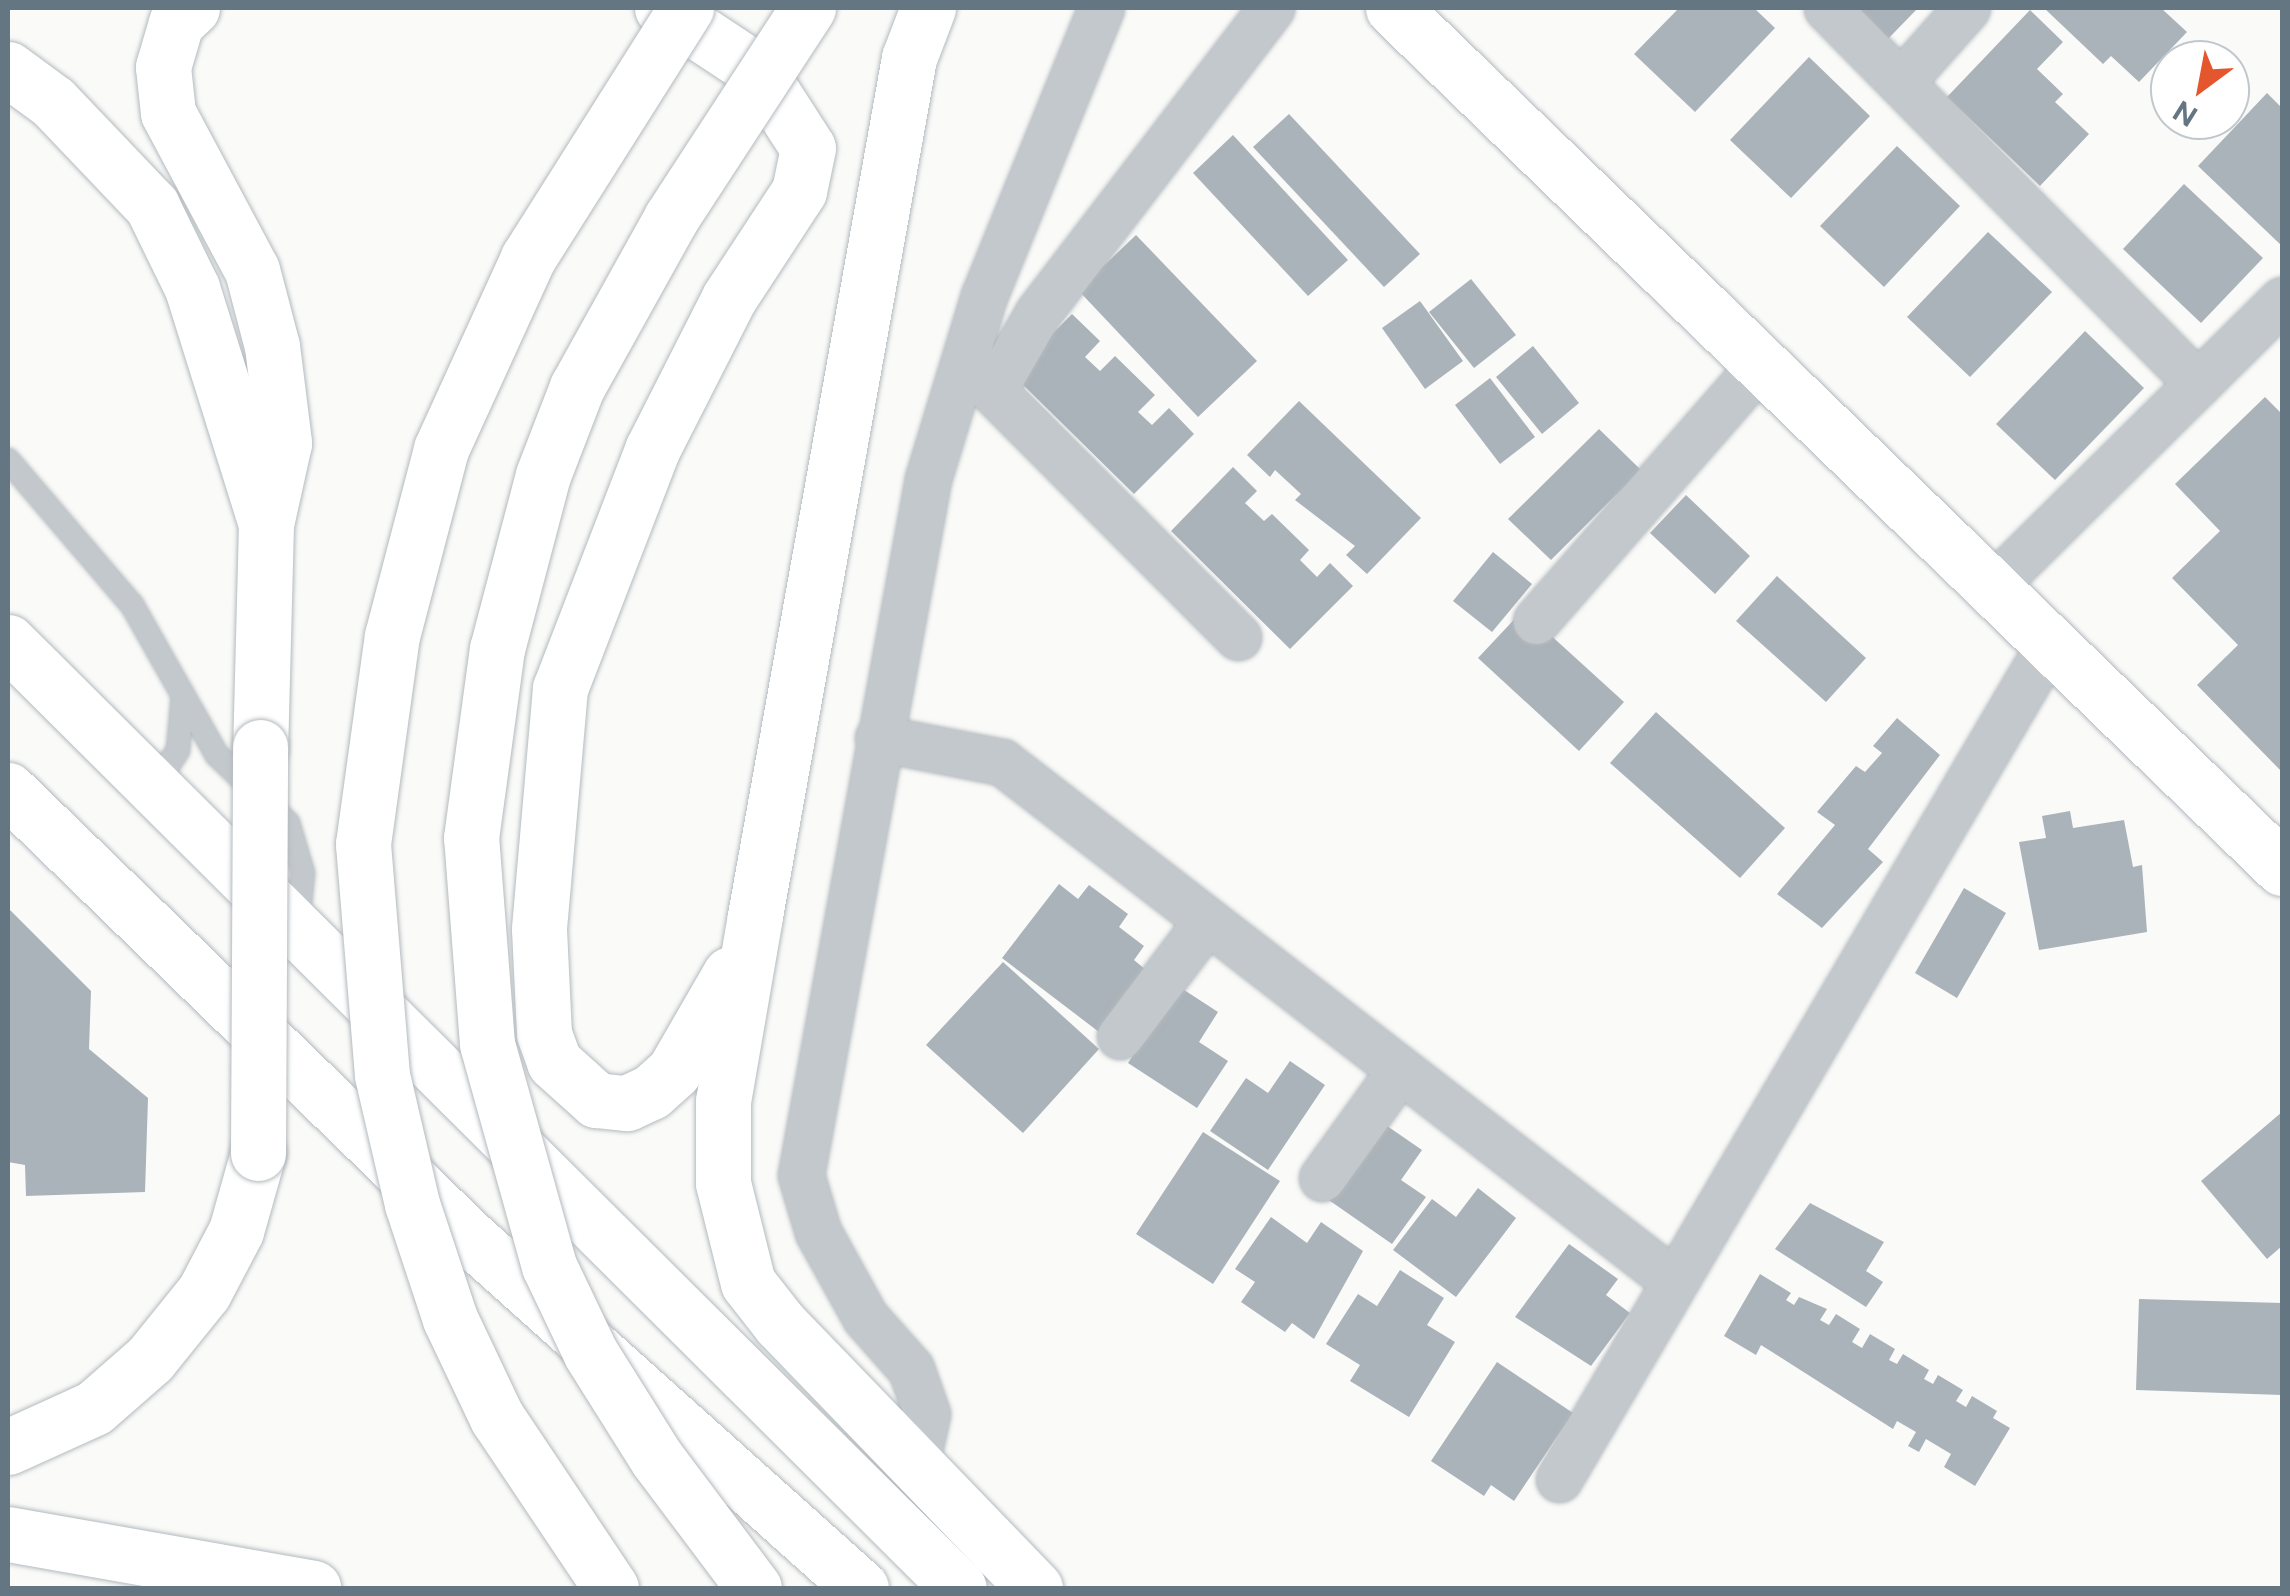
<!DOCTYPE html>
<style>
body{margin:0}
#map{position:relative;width:2290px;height:1596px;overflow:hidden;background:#fafaf8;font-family:"Public Sans",sans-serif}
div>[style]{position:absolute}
.building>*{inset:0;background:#aab3b9}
.roads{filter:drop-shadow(0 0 2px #b3babf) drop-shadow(0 0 2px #b3babf)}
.service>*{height:22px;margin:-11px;padding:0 11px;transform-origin:11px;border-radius:11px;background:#c3c8cc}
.minor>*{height:45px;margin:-22.5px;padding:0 22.5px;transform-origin:22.5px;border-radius:22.5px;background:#c3c8cc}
.secondary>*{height:55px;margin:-27.5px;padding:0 27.5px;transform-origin:27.5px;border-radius:27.5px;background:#fff}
.trunk>*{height:55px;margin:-27.5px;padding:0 27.5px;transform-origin:27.5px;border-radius:27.5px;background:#fff}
.motorway>*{height:55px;margin:-27.5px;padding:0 27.5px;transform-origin:27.5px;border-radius:27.5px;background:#fff}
.bridges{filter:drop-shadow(0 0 2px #b4b9bd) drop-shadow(0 0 2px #b4b9bd)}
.motorway-bridge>*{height:55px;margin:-27.5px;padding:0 27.5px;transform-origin:27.5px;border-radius:27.5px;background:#fff}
span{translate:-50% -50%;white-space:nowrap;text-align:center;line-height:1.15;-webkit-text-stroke:10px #fff;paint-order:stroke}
.frame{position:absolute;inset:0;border:10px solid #657683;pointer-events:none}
.north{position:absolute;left:2150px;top:40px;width:100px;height:100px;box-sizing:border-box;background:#fff;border:2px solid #c1c8cd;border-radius:50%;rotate:212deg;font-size:28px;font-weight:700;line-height:40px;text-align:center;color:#657683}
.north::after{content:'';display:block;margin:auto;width:35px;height:45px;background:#e4572e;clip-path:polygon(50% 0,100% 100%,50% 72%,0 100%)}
</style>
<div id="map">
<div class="building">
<i style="clip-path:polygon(1679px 8px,1754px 8px,1775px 28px,1695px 112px,1634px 54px)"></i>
<i style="clip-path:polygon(1848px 8px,1918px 8px,1885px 42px)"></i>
<i style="clip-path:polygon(2044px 8px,2161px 8px,2187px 32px,2139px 82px,2111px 56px,2103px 64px)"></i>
<i style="clip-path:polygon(2030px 10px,2063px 42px,2037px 69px,2063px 94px,2055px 102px,2089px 134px,2040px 186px,1947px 97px)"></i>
<i style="clip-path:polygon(1809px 57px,1870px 116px,1791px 198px,1730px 140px)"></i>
<i style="clip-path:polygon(2267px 93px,2282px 108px,2282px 246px,2198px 166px)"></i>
<i style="clip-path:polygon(1289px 114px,1420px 254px,1384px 287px,1253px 147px)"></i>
<i style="clip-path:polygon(1233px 135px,1348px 260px,1308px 296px,1193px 173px)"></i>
<i style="clip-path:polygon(1897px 146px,1960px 206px,1884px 287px,1820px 226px)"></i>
<i style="clip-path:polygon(2184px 184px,2263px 258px,2201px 323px,2123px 249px)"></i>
<i style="clip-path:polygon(1988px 232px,2052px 292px,1970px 377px,1907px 317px)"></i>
<i style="clip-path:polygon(1136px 235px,1257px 361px,1198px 417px,1078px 290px)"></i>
<i style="clip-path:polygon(1471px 279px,1516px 335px,1474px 368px,1429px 312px)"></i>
<i style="clip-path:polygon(1420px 301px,1463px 361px,1425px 389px,1382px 328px)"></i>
<i style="clip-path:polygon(1072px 314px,1100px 341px,1085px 357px,1100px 371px,1115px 356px,1155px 395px,1138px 412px,1152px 425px,1169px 408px,1194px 434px,1134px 494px,1012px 374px)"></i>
<i style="clip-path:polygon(2085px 331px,2144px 388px,2055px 480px,1996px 424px)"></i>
<i style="clip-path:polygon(1533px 346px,1579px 403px,1542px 434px,1496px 377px)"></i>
<i style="clip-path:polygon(1490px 378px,1535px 437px,1500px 464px,1455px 405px)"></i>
<i style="clip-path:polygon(2265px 397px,2282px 414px,2282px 772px,2197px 685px,2238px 645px,2172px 578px,2220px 531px,2175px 484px)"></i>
<i style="clip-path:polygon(1299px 401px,1421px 518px,1367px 574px,1346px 555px,1355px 546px,1295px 500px,1301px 494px,1275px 470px,1270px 477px,1247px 455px)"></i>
<i style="clip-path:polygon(1599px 429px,1641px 470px,1551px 560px,1508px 519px)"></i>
<i style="clip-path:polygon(1233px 467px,1257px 491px,1245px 503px,1264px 521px,1272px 514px,1309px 550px,1300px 560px,1317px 577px,1330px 563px,1353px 586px,1290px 649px,1171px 531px)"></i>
<i style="clip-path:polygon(1686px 495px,1750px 556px,1715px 594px,1650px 533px)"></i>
<i style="clip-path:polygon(1493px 552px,1532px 584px,1492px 632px,1453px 601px)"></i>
<i style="clip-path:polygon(1777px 576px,1866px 658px,1826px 702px,1736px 621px)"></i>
<i style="clip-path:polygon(1523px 610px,1624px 702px,1579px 751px,1478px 658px)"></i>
<i style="clip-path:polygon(1656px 712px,1785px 828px,1740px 878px,1610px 763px)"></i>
<i style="clip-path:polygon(1897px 718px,1940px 755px,1868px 849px,1883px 862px,1822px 928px,1777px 894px,1835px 825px,1817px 812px,1856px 766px,1865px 772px,1882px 753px,1873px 746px)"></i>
<i style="clip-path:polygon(2070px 811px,2073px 828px,2124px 820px,2133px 867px,2142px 865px,2147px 932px,2039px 950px,2019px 842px,2046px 838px,2042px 816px)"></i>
<i style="clip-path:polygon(1059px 884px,1078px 899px,1089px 885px,1128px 914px,1119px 927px,1144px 946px,1134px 960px,1146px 970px,1099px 1032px,1002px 958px)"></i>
<i style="clip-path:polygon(1964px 888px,2006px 913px,1957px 998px,1915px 973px)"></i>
<i style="clip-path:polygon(8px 908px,91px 991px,89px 1049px,148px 1098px,145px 1192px,26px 1196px,25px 1165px,8px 1162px)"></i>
<i style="clip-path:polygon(1003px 962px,1099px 1049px,1023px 1133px,926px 1045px)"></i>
<i style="clip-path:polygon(1178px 986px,1218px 1012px,1199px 1042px,1228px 1061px,1197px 1108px,1128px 1063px)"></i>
<i style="clip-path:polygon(1290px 1061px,1325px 1085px,1268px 1170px,1210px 1131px,1246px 1078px,1268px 1093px)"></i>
<i style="clip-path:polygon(2282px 1112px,2282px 1246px,2267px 1259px,2201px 1181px)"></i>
<i style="clip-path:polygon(1377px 1119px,1422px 1150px,1401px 1180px,1426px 1197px,1392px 1244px,1323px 1196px)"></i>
<i style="clip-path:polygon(1203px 1132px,1280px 1181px,1213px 1284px,1136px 1234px)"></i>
<i style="clip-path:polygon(1478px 1188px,1516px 1218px,1456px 1297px,1393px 1250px,1432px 1199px,1456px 1217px)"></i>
<i style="clip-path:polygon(1810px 1203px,1884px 1242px,1866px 1271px,1883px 1282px,1866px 1307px,1775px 1249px)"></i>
<i style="clip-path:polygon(1271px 1217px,1307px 1243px,1321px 1222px,1363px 1251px,1314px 1339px,1292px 1323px,1285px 1332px,1241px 1302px,1255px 1282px,1235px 1269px)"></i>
<i style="clip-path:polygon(1569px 1244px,1618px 1279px,1606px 1295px,1630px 1313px,1591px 1366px,1515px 1317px)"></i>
<i style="clip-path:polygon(1400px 1270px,1444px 1298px,1427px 1325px,1455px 1342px,1409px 1417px,1350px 1381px,1360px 1365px,1326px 1344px,1358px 1294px,1377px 1306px)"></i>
<i style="clip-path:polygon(1760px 1274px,1791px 1293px,1786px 1300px,1794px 1305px,1799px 1297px,1827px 1309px,1820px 1320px,1829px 1325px,1836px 1314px,1860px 1329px,1852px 1342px,1862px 1348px,1870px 1334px,1895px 1349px,1889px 1360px,1897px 1364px,1903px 1354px,1929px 1370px,1924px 1379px,1933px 1384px,1938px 1375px,1963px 1390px,1956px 1401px,1966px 1407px,1972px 1396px,1997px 1411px,1993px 1418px,2010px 1428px,1975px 1486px,1944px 1467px,1951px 1454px,1926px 1439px,1919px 1452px,1908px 1446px,1916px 1432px,1897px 1421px,1893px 1429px,1761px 1345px,1756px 1355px,1724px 1336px)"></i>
<i style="clip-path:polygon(2139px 1299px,2282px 1303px,2282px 1395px,2136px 1390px)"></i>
<i style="clip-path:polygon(1497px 1362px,1573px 1413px,1514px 1501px,1491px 1485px,1484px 1496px,1431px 1461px)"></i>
</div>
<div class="roads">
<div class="service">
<i style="left:8px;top:460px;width:191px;rotate:49.5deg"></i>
<i style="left:132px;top:605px;width:172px;rotate:60.5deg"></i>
<i style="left:217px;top:755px;width:98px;rotate:43.8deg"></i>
<i style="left:288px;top:823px;width:52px;rotate:73.3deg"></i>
<i style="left:303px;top:873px;width:52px;rotate:95.5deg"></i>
<i style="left:153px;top:789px;width:46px;rotate:-57.3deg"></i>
<i style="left:178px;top:750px;width:55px;rotate:-84.8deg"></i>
</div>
<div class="minor">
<i style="left:1827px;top:8px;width:528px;rotate:45.38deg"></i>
<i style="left:1901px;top:82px;width:99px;rotate:-48.3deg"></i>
<i style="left:972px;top:370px;width:377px;rotate:45.1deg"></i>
<i style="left:993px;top:391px;width:90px;rotate:-60deg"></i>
<i style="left:1038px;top:313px;width:384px;rotate:-52.6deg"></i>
<i style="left:1992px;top:587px;width:408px;rotate:-44.7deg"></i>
<i style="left:1536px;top:621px;width:342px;rotate:-48.8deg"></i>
<i style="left:878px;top:738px;width:126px;rotate:11deg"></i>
<i style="left:1002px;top:762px;width:850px;rotate:37.69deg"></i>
<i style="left:1120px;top:1036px;width:144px;rotate:-52.9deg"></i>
<i style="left:1322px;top:1178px;width:133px;rotate:-54.2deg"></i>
<i style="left:916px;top:1464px;width:51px;rotate:-77.6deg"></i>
<i style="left:927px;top:1414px;width:48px;rotate:-109.6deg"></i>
<i style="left:911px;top:1369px;width:69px;rotate:-131.5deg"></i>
<i style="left:865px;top:1317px;width:97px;rotate:-118.9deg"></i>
<i style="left:818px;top:1232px;width:59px;rotate:-106.6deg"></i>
<i style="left:801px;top:1175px;width:707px;rotate:-79.66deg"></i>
<i style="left:928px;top:479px;width:191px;rotate:-73deg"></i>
<i style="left:984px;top:296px;width:311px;rotate:-67.9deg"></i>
<i style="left:1559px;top:1479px;width:970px;rotate:-59.57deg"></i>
</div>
<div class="secondary">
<i style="left:1393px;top:8px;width:1237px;rotate:44.05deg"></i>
</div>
<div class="trunk">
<i style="left:8px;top:642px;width:1341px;rotate:44.85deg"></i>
</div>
<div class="motorway">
<i style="left:192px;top:8px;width:22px;rotate:137deg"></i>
<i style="left:176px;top:23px;width:46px;rotate:106.5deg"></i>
<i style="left:163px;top:67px;width:46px;rotate:83.8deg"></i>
<i style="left:168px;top:113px;width:178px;rotate:61.9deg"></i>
<i style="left:252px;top:270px;width:79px;rotate:75.3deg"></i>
<i style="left:272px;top:346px;width:98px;rotate:82.9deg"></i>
<i style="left:284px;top:443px;width:83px;rotate:102.5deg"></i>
<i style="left:662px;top:8px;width:116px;rotate:33.4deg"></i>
<i style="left:759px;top:72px;width:90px;rotate:57.2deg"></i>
<i style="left:808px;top:148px;width:44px;rotate:101.8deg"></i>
<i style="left:799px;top:191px;width:128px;rotate:123.2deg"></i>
<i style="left:729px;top:298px;width:170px;rotate:116.9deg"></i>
<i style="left:652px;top:450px;width:255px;rotate:111.1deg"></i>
<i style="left:560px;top:688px;width:242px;rotate:95deg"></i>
<i style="left:539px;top:929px;width:105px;rotate:87.3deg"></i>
<i style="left:544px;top:1034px;width:30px;rotate:70deg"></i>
<i style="left:554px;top:1062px;width:57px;rotate:42.1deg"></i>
<i style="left:596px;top:1100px;width:31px;rotate:6deg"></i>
<i style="left:627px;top:1103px;width:26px;rotate:-25deg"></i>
<i style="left:651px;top:1092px;width:31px;rotate:-42deg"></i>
<i style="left:674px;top:1071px;width:112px;rotate:-60deg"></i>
<i style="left:928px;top:8px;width:53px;rotate:110.8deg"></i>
<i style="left:909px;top:58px;width:872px;rotate:100.18deg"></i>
<i style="left:755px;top:916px;width:188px;rotate:99.8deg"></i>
<i style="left:723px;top:1101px;width:82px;rotate:90deg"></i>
<i style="left:723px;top:1183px;width:103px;rotate:76deg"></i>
<i style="left:748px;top:1283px;width:52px;rotate:52deg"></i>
<i style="left:780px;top:1324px;width:367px;rotate:46deg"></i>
<i style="left:8px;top:69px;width:56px;rotate:36.3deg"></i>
<i style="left:53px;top:102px;width:144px;rotate:46.4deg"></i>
<i style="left:152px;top:206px;width:91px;rotate:64deg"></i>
<i style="left:192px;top:288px;width:247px;rotate:72.6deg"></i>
<i style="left:266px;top:524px;width:223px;rotate:91.5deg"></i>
<i style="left:8px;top:790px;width:642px;rotate:44.12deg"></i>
<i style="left:469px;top:1237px;width:526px;rotate:41.84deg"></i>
<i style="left:8px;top:1447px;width:94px;rotate:-24.4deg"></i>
<i style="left:94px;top:1408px;width:74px;rotate:-41.2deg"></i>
<i style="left:150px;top:1359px;width:86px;rotate:-51.1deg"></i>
<i style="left:204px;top:1292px;width:69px;rotate:-62.3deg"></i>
<i style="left:236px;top:1231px;width:81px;rotate:-74.2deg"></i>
<i style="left:8px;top:1534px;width:310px;rotate:10deg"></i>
</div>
</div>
<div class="bridges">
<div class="motorway-bridge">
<i style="left:258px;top:1153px;width:406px;rotate:-89.7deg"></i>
<i style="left:611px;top:1588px;width:205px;rotate:-123.8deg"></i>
<i style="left:497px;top:1418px;width:110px;rotate:-115.4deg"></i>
<i style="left:450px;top:1319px;width:121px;rotate:-108.3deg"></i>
<i style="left:412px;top:1204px;width:132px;rotate:-103.1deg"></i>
<i style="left:382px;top:1075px;width:232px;rotate:-94.7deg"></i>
<i style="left:363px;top:844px;width:210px;rotate:-82.1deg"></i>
<i style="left:392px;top:636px;width:193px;rotate:-75.3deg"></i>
<i style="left:441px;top:449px;width:210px;rotate:-65.5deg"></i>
<i style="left:528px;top:258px;width:296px;rotate:-57.7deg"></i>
<i style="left:754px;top:1588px;width:161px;rotate:-126.9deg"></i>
<i style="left:657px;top:1459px;width:126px;rotate:-122.1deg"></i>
<i style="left:590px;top:1352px;width:95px;rotate:-115.5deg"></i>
<i style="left:549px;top:1266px;width:230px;rotate:-105.6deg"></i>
<i style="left:487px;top:1044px;width:207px;rotate:-94.4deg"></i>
<i style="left:471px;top:838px;width:191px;rotate:-82.2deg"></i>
<i style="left:497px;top:649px;width:180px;rotate:-75.2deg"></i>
<i style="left:543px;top:475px;width:94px;rotate:-68.9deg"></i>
<i style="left:577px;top:387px;width:193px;rotate:-60.9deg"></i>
<i style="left:671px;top:218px;width:251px;rotate:-56.9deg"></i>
</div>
</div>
<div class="frame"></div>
<div class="north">N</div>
</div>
